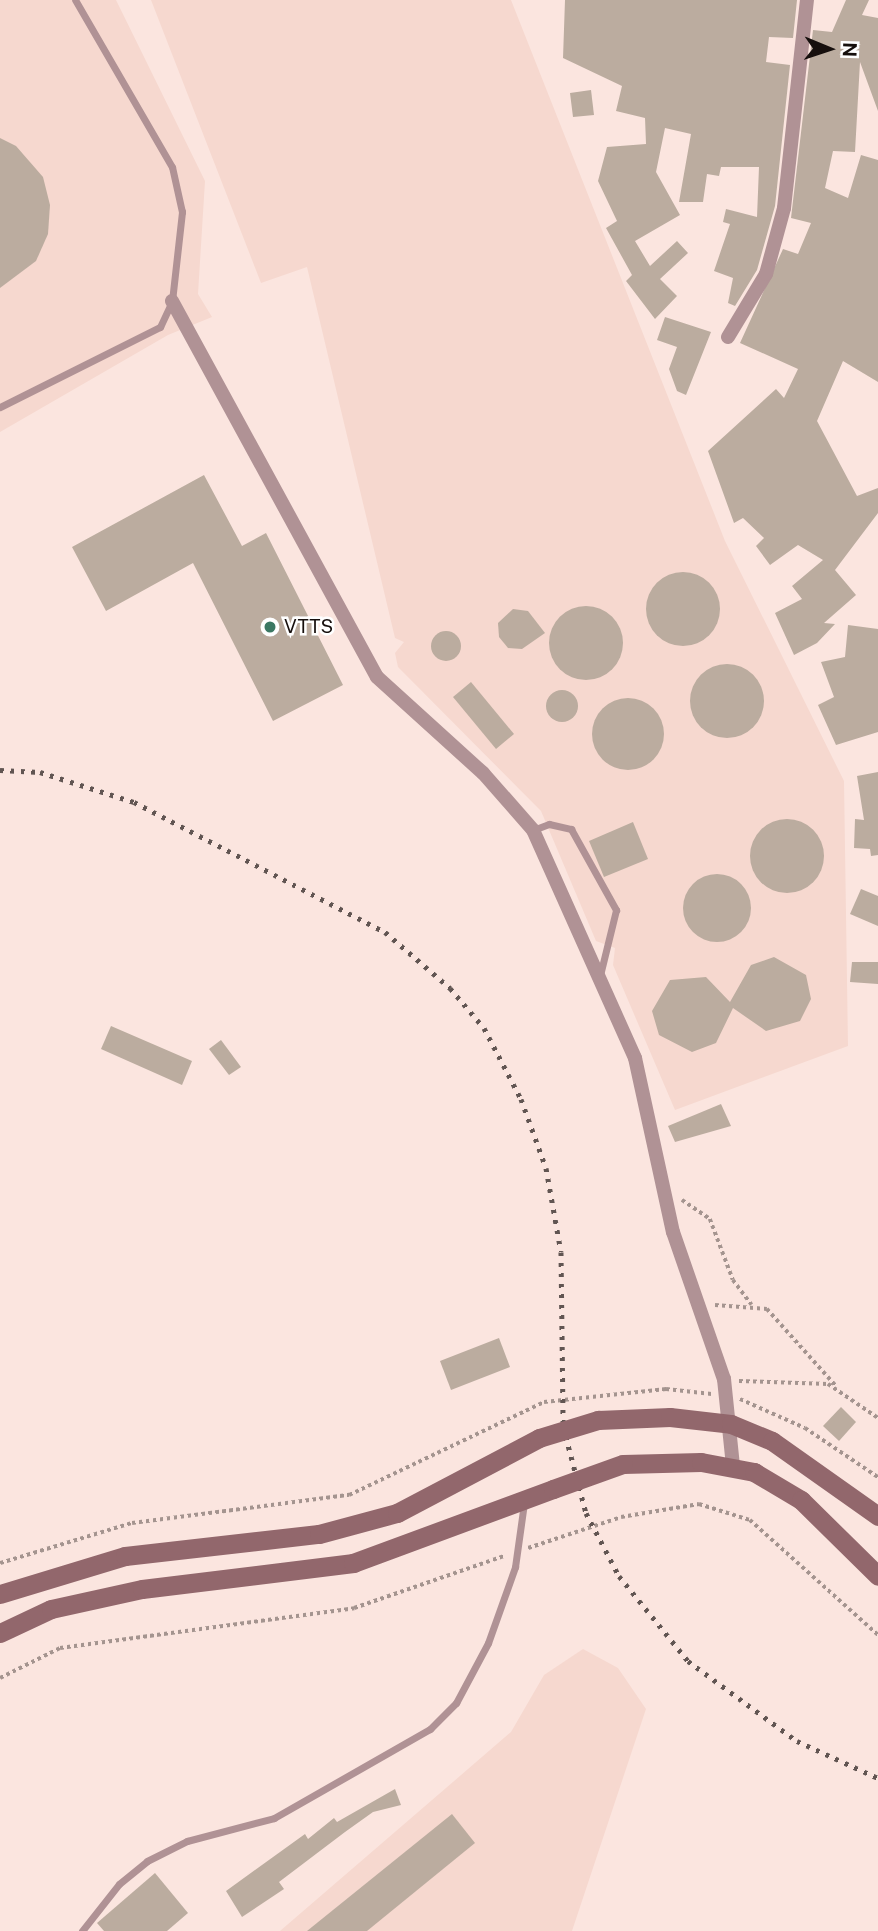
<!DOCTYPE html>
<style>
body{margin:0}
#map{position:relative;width:878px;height:1931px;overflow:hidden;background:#fbe5df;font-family:"Public Sans",sans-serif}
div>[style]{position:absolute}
.built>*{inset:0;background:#f6d8cf}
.building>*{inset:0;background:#bbac9f}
.round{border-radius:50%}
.path>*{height:3.5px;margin-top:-1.75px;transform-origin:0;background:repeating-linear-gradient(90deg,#a4948f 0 3.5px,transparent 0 7px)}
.service>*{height:7px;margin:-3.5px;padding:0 3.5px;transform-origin:3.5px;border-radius:3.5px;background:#b09295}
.minor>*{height:14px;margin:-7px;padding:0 7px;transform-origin:7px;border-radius:7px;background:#b09295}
.secondary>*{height:19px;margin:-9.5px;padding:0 9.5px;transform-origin:9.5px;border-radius:9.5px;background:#92676c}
.rail>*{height:5px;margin-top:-2.5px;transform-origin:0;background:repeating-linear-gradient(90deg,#615552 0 3.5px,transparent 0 10.5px)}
.secondary-bridge>*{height:19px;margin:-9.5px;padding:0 9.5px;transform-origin:9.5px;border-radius:9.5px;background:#92676c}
.dots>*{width:19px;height:19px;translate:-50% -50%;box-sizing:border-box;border:4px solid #fff;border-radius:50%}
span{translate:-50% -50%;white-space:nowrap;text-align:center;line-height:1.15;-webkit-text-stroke:5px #fff;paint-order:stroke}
.poi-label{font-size:19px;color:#160f0d}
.left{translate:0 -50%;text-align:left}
.north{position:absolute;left:794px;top:14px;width:70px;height:70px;-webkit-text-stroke:5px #fff;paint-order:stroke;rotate:92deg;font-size:19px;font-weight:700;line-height:28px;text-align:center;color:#160f0d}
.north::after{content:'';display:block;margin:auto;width:24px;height:32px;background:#160f0d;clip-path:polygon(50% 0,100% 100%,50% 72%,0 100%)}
</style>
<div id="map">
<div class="built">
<i style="clip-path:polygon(0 0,116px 0,205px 181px,198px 294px,212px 317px,168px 335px,0 432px)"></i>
<i style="clip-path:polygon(151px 0,511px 0,725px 541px,844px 781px,848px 1046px,675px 1110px,613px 965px,615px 948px,596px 941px,541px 811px,398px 667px,395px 653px,404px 642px,395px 638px,307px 267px,261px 283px)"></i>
<i style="clip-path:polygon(583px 1649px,618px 1668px,646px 1709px,572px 1931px,280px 1931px,511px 1732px,544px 1675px)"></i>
</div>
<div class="building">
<i style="clip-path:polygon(565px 0,797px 0,793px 38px,769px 37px,766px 62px,790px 65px,775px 206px,757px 270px,735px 306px,728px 303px,733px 278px,714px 271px,730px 224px,723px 222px,726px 209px,757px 217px,759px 167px,721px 167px,719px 176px,707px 174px,703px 202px,679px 202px,691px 134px,665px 128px,656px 172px,680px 215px,635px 241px,650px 266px,677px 241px,688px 253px,660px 279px,677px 296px,655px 319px,626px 281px,632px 275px,606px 228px,617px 221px,598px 181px,607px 147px,646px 144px,645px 118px,616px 111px,622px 86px,563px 58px)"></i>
<i style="clip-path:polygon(846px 0,869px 0,862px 15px,878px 18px,878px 111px,860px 62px,855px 152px,833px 151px,825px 188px,848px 198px,861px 155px,878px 160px,878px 382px,843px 361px,817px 421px,857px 496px,878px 488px,878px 513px,835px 570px,856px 595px,824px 623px,835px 624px,817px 643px,794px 655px,775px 613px,802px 599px,792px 586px,823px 560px,798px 545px,770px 565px,756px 546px,764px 538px,743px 518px,734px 523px,708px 451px,776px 389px,784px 398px,798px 369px,740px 343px,783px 249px,798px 254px,811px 223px,791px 218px,813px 30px,832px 32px)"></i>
<i style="clip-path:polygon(591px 90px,594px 115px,573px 117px,570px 93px)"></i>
<i style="clip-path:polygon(0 138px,16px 146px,43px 177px,50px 205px,48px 234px,36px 261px,0 288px)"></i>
<i style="clip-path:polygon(665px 317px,711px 332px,686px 395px,677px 391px,669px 369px,677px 347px,657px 340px)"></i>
<i style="clip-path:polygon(204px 475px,242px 546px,266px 533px,343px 685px,273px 721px,193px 563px,106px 611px,72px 547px)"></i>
<i class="round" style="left:646px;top:572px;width:74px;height:74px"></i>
<i class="round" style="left:549px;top:606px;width:74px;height:74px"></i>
<i style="clip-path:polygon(513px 609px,528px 611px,545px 633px,522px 649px,508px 648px,499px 637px,498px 623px)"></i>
<i style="clip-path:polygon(848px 625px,878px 629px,878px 732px,836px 745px,818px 705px,834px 697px,821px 662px,845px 657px)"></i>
<i class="round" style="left:431px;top:631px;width:30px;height:30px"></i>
<i class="round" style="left:690px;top:664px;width:74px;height:74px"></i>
<i style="clip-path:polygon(471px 682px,514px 734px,496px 749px,453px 697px)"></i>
<i class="round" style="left:546px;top:690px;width:32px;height:32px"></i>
<i class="round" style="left:592px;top:698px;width:72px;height:72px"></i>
<i style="clip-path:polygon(878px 772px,878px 855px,871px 856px,870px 849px,854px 848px,855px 819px,864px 820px,857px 776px)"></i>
<i class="round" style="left:750px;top:819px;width:74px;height:74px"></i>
<i style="clip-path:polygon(633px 822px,648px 859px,604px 877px,589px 841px)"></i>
<i class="round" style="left:683px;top:874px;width:68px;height:68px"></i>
<i style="clip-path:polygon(861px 889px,878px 896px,878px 926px,850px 914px)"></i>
<i style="clip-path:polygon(774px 957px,806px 975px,811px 999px,800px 1021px,766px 1031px,733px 1008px,716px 1043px,692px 1052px,659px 1035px,652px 1011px,670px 980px,706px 977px,730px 1002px,751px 965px)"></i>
<i style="clip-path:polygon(852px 962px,878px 962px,878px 984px,850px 982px)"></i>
<i style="clip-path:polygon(111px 1026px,192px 1061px,182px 1085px,101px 1049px)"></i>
<i style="clip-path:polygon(221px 1040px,241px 1067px,229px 1075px,209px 1049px)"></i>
<i style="clip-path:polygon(721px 1104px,731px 1126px,675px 1142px,668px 1126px)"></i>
<i style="clip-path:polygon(499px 1338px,510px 1367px,451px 1390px,440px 1361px)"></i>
<i style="clip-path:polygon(841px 1407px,856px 1422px,839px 1441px,823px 1426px)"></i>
<i style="clip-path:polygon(395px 1789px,401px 1805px,373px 1812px,345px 1832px,279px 1882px,284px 1889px,242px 1917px,226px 1891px,305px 1834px,308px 1839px,334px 1818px,337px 1822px)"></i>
<i style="clip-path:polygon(452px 1814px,475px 1843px,367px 1931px,307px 1931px)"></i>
<i style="clip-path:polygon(155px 1873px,188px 1913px,167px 1931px,104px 1931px,97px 1923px)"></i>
</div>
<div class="path">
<i style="left:682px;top:1200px;width:34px;rotate:34deg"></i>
<i style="left:710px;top:1219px;width:65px;rotate:69.3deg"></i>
<i style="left:733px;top:1280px;width:31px;rotate:53deg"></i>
<i style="left:715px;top:1305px;width:52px;rotate:4.4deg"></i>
<i style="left:767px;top:1309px;width:103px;rotate:48.1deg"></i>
<i style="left:739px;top:1381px;width:89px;rotate:1.9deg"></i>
<i style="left:828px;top:1384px;width:60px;rotate:34.2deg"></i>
<i style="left:740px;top:1399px;width:71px;rotate:24deg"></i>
<i style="left:805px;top:1428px;width:88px;rotate:33.9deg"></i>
<i style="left:528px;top:1548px;width:98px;rotate:-18.4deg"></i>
<i style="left:621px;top:1517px;width:79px;rotate:-9.5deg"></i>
<i style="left:699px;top:1504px;width:53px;rotate:17.4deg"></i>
<i style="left:750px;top:1520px;width:172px;rotate:41.9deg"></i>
<i style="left:0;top:1563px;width:138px;rotate:-16.9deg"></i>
<i style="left:132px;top:1523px;width:219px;rotate:-7.4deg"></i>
<i style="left:349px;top:1495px;width:216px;rotate:-25.5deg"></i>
<i style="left:544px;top:1402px;width:123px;rotate:-6.1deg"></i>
<i style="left:666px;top:1389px;width:46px;rotate:6.2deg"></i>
<i style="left:0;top:1678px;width:67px;rotate:-26.6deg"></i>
<i style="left:60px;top:1648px;width:297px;rotate:-7.7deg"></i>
<i style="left:354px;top:1608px;width:159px;rotate:-19.1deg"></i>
</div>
<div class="service">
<i style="left:0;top:407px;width:179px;rotate:-26.6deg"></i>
<i style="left:160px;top:327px;width:29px;rotate:-65deg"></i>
<i style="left:172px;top:301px;width:90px;rotate:-83.6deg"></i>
<i style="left:182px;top:212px;width:46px;rotate:-102.5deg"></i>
<i style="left:172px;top:167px;width:193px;rotate:-120.1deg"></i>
<i style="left:533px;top:830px;width:17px;rotate:-21deg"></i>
<i style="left:549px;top:824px;width:23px;rotate:13deg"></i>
<i style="left:571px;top:829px;width:93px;rotate:60.9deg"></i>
<i style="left:616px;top:910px;width:67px;rotate:103.8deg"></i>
<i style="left:82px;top:1931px;width:60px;rotate:-51.8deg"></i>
<i style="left:119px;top:1884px;width:36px;rotate:-39deg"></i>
<i style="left:147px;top:1861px;width:45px;rotate:-26.6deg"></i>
<i style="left:187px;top:1841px;width:90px;rotate:-14.8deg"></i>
<i style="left:274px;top:1818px;width:180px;rotate:-29.7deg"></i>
<i style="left:430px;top:1729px;width:37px;rotate:-45deg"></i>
<i style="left:456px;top:1703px;width:68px;rotate:-61.9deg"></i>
<i style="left:488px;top:1643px;width:81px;rotate:-70.4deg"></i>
<i style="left:515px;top:1567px;width:65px;rotate:-82deg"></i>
</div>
<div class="minor">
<i style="left:172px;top:301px;width:428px;rotate:61.4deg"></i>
<i style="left:377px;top:677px;width:143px;rotate:42.2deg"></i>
<i style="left:483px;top:773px;width:76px;rotate:48.7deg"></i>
<i style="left:533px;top:830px;width:250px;rotate:65.9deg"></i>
<i style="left:635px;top:1058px;width:178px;rotate:77.7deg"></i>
<i style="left:673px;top:1232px;width:156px;rotate:70.9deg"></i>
<i style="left:724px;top:1379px;width:87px;rotate:84.1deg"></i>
<i style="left:728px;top:337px;width:74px;rotate:-58.9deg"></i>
<i style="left:766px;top:274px;width:68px;rotate:-74.7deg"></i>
<i style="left:784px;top:208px;width:209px;rotate:-83.7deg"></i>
</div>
<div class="secondary">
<i style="left:598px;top:1420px;width:72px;rotate:-2.4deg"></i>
<i style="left:670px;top:1417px;width:61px;rotate:6.5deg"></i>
<i style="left:731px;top:1424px;width:44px;rotate:22.5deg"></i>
<i style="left:772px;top:1441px;width:130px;rotate:35.3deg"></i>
<i style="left:623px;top:1464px;width:78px;rotate:-1.5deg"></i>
<i style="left:701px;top:1462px;width:54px;rotate:10.7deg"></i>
<i style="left:754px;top:1472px;width:55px;rotate:30.8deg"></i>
<i style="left:801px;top:1500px;width:108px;rotate:44.6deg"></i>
<i style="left:0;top:1594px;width:131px;rotate:-16.9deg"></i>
<i style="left:125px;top:1556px;width:195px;rotate:-6.5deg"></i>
<i style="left:319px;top:1534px;width:81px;rotate:-15.1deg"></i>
<i style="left:397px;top:1513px;width:161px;rotate:-27.8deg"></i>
<i style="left:0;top:1633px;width:56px;rotate:-25.2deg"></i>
<i style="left:51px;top:1609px;width:93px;rotate:-12.4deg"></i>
<i style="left:142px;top:1589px;width:213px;rotate:-7deg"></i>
<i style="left:353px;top:1563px;width:213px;rotate:-20.3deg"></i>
</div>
<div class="rail">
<i style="left:0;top:770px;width:40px;rotate:2.9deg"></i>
<i style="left:40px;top:772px;width:99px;rotate:17.7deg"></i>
<i style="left:134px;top:802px;width:283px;rotate:27.4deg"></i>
<i style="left:385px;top:932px;width:86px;rotate:40.7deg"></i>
<i style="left:450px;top:988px;width:52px;rotate:49.6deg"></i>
<i style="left:484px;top:1028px;width:80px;rotate:62.5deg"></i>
<i style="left:521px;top:1099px;width:73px;rotate:70.1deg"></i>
<i style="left:546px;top:1168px;width:85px;rotate:79.9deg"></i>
<i style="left:561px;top:1252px;width:174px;rotate:89.3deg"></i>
<i style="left:563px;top:1426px;width:90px;rotate:75.2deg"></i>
<i style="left:586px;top:1513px;width:71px;rotate:62.4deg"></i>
<i style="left:619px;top:1576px;width:109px;rotate:50.9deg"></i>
<i style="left:688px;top:1661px;width:135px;rotate:36.3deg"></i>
<i style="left:797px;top:1741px;width:89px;rotate:24.6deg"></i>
</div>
<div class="secondary-bridge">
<i style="left:539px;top:1438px;width:62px;rotate:-17deg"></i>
<i style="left:553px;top:1489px;width:74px;rotate:-19.7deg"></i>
</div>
<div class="dots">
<i style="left:270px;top:627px;background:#3b7863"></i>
</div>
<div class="poi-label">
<span class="left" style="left:284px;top:627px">VTTS</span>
</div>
<div class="north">N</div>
</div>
